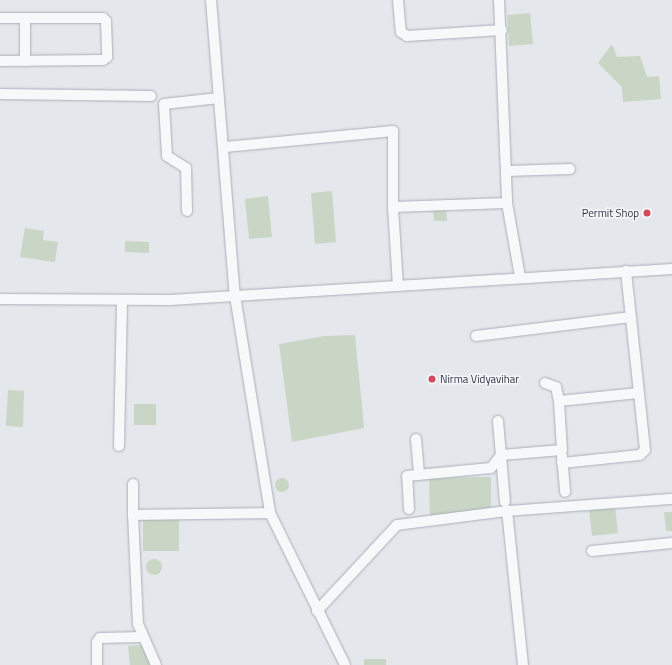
<!DOCTYPE html>
<style>
body{margin:0}
#map{position:relative;width:672px;height:665px;overflow:hidden;background:#e4e7ec;font-family:"Titillium Web",sans-serif}
div>[style]{position:absolute}
.green>*{inset:0;background:#c9d6c5}
.round{border-radius:50%}
.roads{filter:drop-shadow(0 0 1px #a9aeb7) drop-shadow(0 0 1px #a9aeb7)}
.minor>*{height:10px;margin:-5px;padding:0 5px;transform-origin:5px;border-radius:5px;background:#f7f8fa}
.dots>*{width:11px;height:11px;translate:-50% -50%;box-sizing:border-box;border:2px solid #f4f6f9;border-radius:50%}
span{translate:-50% -50%;white-space:nowrap;text-align:center;line-height:1.15;-webkit-text-stroke:3px #f4f6f9;paint-order:stroke}
.poi-label{font-size:11px;color:#2b3445}
.right{translate:-100% -50%;text-align:right}
.left{translate:0 -50%;text-align:left}
</style>
<div id="map">
<div class="green">
<i style="clip-path:polygon(530px 13px,533px 44px,509px 46px,507px 15px)"></i>
<i style="clip-path:polygon(612px 44px,617px 57px,640px 56px,647px 77px,659px 76px,661px 99px,623px 102px,622px 87px,598px 63px)"></i>
<i style="clip-path:polygon(332px 191px,336px 242px,315px 244px,311px 193px)"></i>
<i style="clip-path:polygon(268px 196px,272px 237px,249px 239px,245px 199px)"></i>
<i style="clip-path:polygon(433px 208px,446px 208px,447px 221px,434px 221px)"></i>
<i style="clip-path:polygon(25px 228px,44px 231px,43px 240px,58px 242px,55px 262px,20px 257px)"></i>
<i style="clip-path:polygon(125px 241px,149px 242px,149px 253px,125px 252px)"></i>
<i style="clip-path:polygon(355px 335px,364px 428px,292px 442px,279px 344px,324px 336px)"></i>
<i style="clip-path:polygon(8px 390px,24px 391px,23px 427px,6px 426px)"></i>
<i style="clip-path:polygon(134px 404px,156px 404px,156px 425px,134px 425px)"></i>
<i style="clip-path:polygon(491px 477px,491px 514px,430px 515px,429px 478px)"></i>
<i class="round" style="left:275px;top:478px;width:14px;height:14px"></i>
<i style="clip-path:polygon(615px 506px,618px 533px,592px 536px,589px 509px)"></i>
<i style="clip-path:polygon(664px 512px,672px 512px,672px 531px,666px 531px)"></i>
<i style="clip-path:polygon(143px 520px,179px 520px,179px 551px,143px 551px)"></i>
<i class="round" style="left:146px;top:559px;width:16px;height:16px"></i>
<i style="clip-path:polygon(143px 645px,150px 665px,130px 665px,128px 646px)"></i>
<i style="clip-path:polygon(364px 659px,386px 659px,386px 665px,364px 665px)"></i>
</div>
<div class="roads">
<div class="minor">
<i style="left:211px;top:0;width:297px;rotate:85.4deg"></i>
<i style="left:235px;top:296px;width:220px;rotate:80.8deg"></i>
<i style="left:270px;top:513px;width:169px;rotate:63.7deg"></i>
<i style="left:398px;top:0;width:32px;rotate:85deg"></i>
<i style="left:401px;top:32px;width:7px;rotate:34deg"></i>
<i style="left:407px;top:36px;width:95px;rotate:-3.6deg"></i>
<i style="left:499px;top:0;width:203px;rotate:87.7deg"></i>
<i style="left:507px;top:203px;width:75px;rotate:80deg"></i>
<i style="left:0;top:18px;width:103px"></i>
<i style="left:103px;top:18px;width:4px;rotate:45deg"></i>
<i style="left:106px;top:21px;width:36px;rotate:88deg"></i>
<i style="left:107px;top:57px;width:5px;rotate:143deg"></i>
<i style="left:103px;top:60px;width:103px;rotate:179.4deg"></i>
<i style="left:25px;top:18px;width:43px;rotate:90deg"></i>
<i style="left:0;top:94px;width:151px;rotate:0.8deg"></i>
<i style="left:225px;top:147px;width:169px;rotate:-5.4deg"></i>
<i style="left:393px;top:131px;width:76px;rotate:90deg"></i>
<i style="left:393px;top:207px;width:79px;rotate:86.4deg"></i>
<i style="left:507px;top:171px;width:63px;rotate:-1.8deg"></i>
<i style="left:393px;top:207px;width:114px;rotate:-2deg"></i>
<i style="left:187px;top:211px;width:43px;rotate:-91.3deg"></i>
<i style="left:186px;top:168px;width:22px;rotate:-148deg"></i>
<i style="left:167px;top:156px;width:52px;rotate:-93.3deg"></i>
<i style="left:164px;top:104px;width:55px;rotate:-6.2deg"></i>
<i style="left:0;top:299px;width:170px;rotate:0.3deg"></i>
<i style="left:170px;top:300px;width:503px;rotate:-3.53deg"></i>
<i style="left:476px;top:336px;width:156px;rotate:-7deg"></i>
<i style="left:545px;top:383px;width:12px;rotate:20deg"></i>
<i style="left:556px;top:387px;width:14px;rotate:78deg"></i>
<i style="left:498px;top:421px;width:81px;rotate:85.1deg"></i>
<i style="left:416px;top:439px;width:36px;rotate:85deg"></i>
<i style="left:119px;top:446px;width:146px;rotate:-88.8deg"></i>
<i style="left:562px;top:456px;width:36px;rotate:85deg"></i>
<i style="left:562px;top:463px;width:78px;rotate:-5.9deg"></i>
<i style="left:640px;top:455px;width:7px;rotate:-45deg"></i>
<i style="left:645px;top:450px;width:57px;rotate:-96deg"></i>
<i style="left:133px;top:484px;width:31px;rotate:90deg"></i>
<i style="left:409px;top:509px;width:33px;rotate:-93deg"></i>
<i style="left:407px;top:476px;width:84px;rotate:-5.4deg"></i>
<i style="left:491px;top:468px;width:16px;rotate:-52deg"></i>
<i style="left:501px;top:455px;width:61px;rotate:-4.7deg"></i>
<i style="left:562px;top:450px;width:49px;rotate:-93.5deg"></i>
<i style="left:559px;top:401px;width:80px;rotate:-5.7deg"></i>
<i style="left:639px;top:393px;width:123px;rotate:-96.1deg"></i>
<i style="left:592px;top:551px;width:80px;rotate:-5.7deg"></i>
<i style="left:317px;top:611px;width:117px;rotate:-47.1deg"></i>
<i style="left:397px;top:525px;width:111px;rotate:-7.3deg"></i>
<i style="left:97px;top:665px;width:23px;rotate:-90deg"></i>
<i style="left:97px;top:642px;width:5px;rotate:-53deg"></i>
<i style="left:100px;top:638px;width:42px;rotate:-1.4deg"></i>
<i style="left:156px;top:665px;width:45px;rotate:-113.7deg"></i>
<i style="left:138px;top:624px;width:109px;rotate:-92.6deg"></i>
<i style="left:133px;top:515px;width:137px;rotate:-0.8deg"></i>
<i style="left:523px;top:665px;width:155px;rotate:-95.9deg"></i>
<i style="left:507px;top:511px;width:165px;rotate:-4.2deg"></i>
</div>
</div>
<div class="dots">
<i style="left:647px;top:213px;background:#d1495b"></i>
<i style="left:432px;top:379px;background:#d1495b"></i>
</div>
<div class="poi-label">
<span class="right" style="left:639px;top:213px">Permit Shop</span>
<span class="left" style="left:440px;top:379px">Nirma Vidyavihar</span>
</div>
</div>
